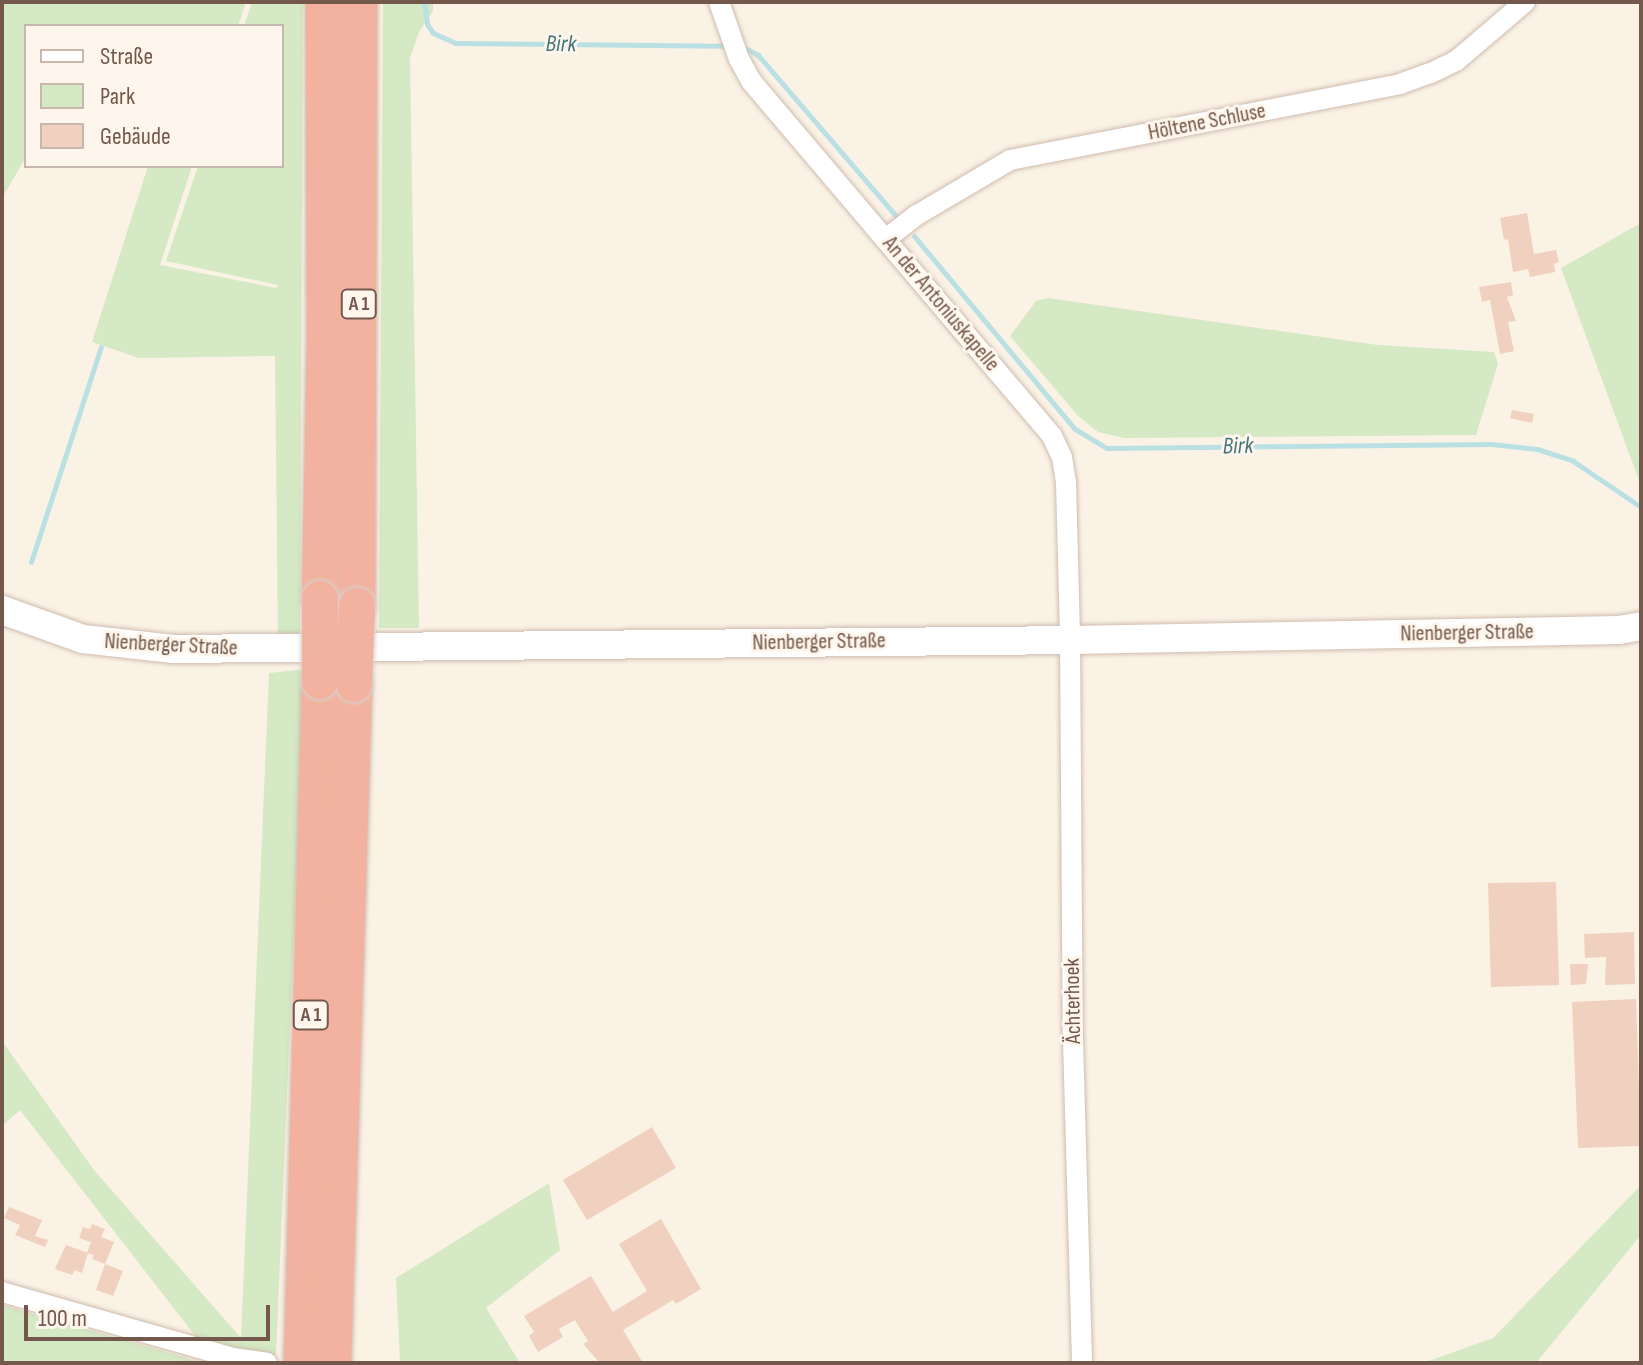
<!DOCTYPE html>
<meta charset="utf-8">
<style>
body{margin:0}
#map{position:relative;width:1643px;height:1365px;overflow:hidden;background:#fbf2e6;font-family:"Sofia Sans Condensed",sans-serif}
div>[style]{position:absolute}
.green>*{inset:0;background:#d4e9c4}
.stream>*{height:5px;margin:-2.5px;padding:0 2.5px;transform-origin:2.5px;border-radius:2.5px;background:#bbe0e4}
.building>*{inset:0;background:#f0d0be}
.roads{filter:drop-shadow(0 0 2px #cfbcaf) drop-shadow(0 0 2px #cfbcaf)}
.street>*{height:20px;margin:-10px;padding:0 10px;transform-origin:10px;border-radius:10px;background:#fff}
.secondary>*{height:28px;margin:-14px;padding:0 14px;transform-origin:14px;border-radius:14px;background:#fff}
.highway>*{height:36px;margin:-18px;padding:0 18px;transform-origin:18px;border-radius:18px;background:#f3b29f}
.bridges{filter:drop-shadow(0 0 2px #d8d0cd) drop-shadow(0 0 2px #d8d0cd)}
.highway-bridge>*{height:36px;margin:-18px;padding:0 18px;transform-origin:18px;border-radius:18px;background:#f3b29f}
span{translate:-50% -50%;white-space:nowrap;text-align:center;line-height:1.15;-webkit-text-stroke:6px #fef6ec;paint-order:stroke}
.shield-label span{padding:2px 6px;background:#fef6ec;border:2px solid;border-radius:6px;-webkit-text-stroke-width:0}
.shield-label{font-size:20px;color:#74584b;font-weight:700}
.street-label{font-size:22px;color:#74584b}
.water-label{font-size:24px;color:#43777f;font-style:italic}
.frame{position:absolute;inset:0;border:4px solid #74584b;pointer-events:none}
.legend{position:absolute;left:24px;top:24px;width:260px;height:144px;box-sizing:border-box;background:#fef6ec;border:2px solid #c7b7ac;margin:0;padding:10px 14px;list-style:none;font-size:24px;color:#74584b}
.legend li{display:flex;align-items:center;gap:16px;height:40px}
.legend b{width:40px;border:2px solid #c7b7ac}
.scale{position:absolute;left:24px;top:1305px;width:246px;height:36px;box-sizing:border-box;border:4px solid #74584b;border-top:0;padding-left:10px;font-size:24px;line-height:28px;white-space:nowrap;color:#74584b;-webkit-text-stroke:6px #fef6ec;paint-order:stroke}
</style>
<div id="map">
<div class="green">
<i style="clip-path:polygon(2px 2px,246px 2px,238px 26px,26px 26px,26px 157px,2px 198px)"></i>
<i style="clip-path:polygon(252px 2px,303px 2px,300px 642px,278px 643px,275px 356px,139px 358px,92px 342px,148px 166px,192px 166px,160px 265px,276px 288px,278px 285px,166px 261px,198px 166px,282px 166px,282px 26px,244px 26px)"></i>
<i style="clip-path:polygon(383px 2px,433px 2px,433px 11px,419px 32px,410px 58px,419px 628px,379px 628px)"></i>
<i style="clip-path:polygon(1641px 223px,1641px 486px,1561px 268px)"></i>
<i style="clip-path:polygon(1048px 298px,1378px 345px,1494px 352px,1498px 364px,1476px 435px,1124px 438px,1098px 432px,1078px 416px,1010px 336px,1036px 301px)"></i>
<i style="clip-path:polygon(305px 669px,276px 1355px,232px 1351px,200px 1342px,20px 1110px,2px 1126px,2px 1041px,94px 1170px,241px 1338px,269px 673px)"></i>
<i style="clip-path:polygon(549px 1183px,560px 1250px,486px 1308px,520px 1363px,400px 1363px,396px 1278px)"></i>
<i style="clip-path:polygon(1641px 1185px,1641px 1235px,1536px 1363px,1423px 1363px,1493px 1338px)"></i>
<i style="clip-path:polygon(2px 1305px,180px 1356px,203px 1363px,2px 1363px)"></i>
</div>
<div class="stream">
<i style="left:424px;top:2px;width:22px;rotate:82deg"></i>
<i style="left:427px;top:24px;width:11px;rotate:56deg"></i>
<i style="left:433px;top:33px;width:24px;rotate:24deg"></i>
<i style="left:455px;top:43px;width:268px;rotate:0.6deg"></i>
<i style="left:747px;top:49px;width:13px;rotate:29deg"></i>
<i style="left:758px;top:55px;width:212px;rotate:49.4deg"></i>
<i style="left:914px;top:236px;width:251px;rotate:50.2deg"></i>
<i style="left:1075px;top:429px;width:37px;rotate:31deg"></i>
<i style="left:1107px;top:448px;width:384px;rotate:-0.6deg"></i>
<i style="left:1491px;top:444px;width:46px;rotate:6.2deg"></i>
<i style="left:1537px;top:449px;width:38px;rotate:18deg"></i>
<i style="left:1573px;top:461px;width:82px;rotate:34.1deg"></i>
<i style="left:31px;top:562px;width:226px;rotate:-72deg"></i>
</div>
<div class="building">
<i style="clip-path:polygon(1527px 213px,1534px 254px,1556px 250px,1559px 262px,1554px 264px,1555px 272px,1530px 277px,1528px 269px,1513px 272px,1508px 239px,1504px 240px,1500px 218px)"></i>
<i style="clip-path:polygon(1511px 282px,1513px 295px,1507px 297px,1516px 321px,1508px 322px,1514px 351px,1500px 354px,1490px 300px,1482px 302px,1479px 287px)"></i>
<i style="clip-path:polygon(1512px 410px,1534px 414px,1532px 423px,1510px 418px)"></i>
<i style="clip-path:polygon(1556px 882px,1559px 985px,1491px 987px,1488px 883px)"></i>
<i style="clip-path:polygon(1634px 932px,1635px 984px,1605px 985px,1606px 957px,1585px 958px,1584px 934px)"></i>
<i style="clip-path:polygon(1570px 964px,1588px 964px,1586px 984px,1571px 985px)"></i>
<i style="clip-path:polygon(1636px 999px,1641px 1146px,1578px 1148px,1572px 1002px)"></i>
<i style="clip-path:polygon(652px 1127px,676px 1168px,587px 1220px,563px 1180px)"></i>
<i style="clip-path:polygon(9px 1207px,42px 1220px,35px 1236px,48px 1240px,45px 1247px,15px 1235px,20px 1225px,4px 1218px)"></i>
<i style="clip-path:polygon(661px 1219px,701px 1289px,676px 1304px,673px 1300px,623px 1330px,643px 1363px,600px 1363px,583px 1344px,588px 1341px,575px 1320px,559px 1329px,563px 1337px,538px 1352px,529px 1336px,534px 1332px,524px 1316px,591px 1276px,613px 1312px,647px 1291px,619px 1244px)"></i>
<i style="clip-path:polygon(92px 1224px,105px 1229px,101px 1237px,114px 1242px,105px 1264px,92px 1259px,94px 1255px,87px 1253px,91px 1242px,79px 1238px,83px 1227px,90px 1229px)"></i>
<i style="clip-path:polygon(66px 1245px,88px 1253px,82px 1273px,75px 1270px,72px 1275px,55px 1269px)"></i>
<i style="clip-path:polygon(105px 1264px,123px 1271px,113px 1296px,96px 1290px)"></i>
</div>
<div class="roads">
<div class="street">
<i style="left:719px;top:2px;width:60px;rotate:70.7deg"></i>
<i style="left:739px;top:59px;width:25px;rotate:61deg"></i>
<i style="left:751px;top:81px;width:465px;rotate:49.7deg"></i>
<i style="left:1052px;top:436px;width:23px;rotate:65deg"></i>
<i style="left:1062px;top:457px;width:25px;rotate:81deg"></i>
<i style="left:1066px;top:482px;width:158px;rotate:88.5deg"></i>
<i style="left:1070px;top:640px;width:399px;rotate:89.6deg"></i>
<i style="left:1073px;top:1039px;width:324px;rotate:88.4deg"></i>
<i style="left:886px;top:239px;width:39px;rotate:-38deg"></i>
<i style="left:917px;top:215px;width:108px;rotate:-30.6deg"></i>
<i style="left:1010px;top:160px;width:397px;rotate:-11deg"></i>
<i style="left:1400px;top:84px;width:33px;rotate:-20deg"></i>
<i style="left:1431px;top:73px;width:28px;rotate:-26deg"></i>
<i style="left:1456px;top:61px;width:91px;rotate:-40.5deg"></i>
<i style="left:2px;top:1292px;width:240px;rotate:15.9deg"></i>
<i style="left:233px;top:1358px;width:34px;rotate:8deg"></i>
</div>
<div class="secondary">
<i style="left:2px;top:610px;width:86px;rotate:19.7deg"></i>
<i style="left:83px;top:639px;width:91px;rotate:6.3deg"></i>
<i style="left:173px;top:649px;width:897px;rotate:-0.57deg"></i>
<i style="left:1070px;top:640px;width:549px;rotate:-1.04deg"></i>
<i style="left:1619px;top:630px;width:22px;rotate:-10deg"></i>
</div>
<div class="highway">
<i style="left:320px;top:599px;width:255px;rotate:-88.9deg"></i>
<i style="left:325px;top:344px;width:342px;rotate:-90.2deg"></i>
<i style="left:357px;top:606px;width:604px;rotate:-89.81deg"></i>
<i style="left:302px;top:1363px;width:682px;rotate:-88.49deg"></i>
<i style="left:333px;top:1363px;width:679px;rotate:-88.23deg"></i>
</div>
</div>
<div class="bridges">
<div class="highway-bridge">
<i style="left:320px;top:681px;width:82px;rotate:-90deg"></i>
<i style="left:354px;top:684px;width:78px;rotate:-87.8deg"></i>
</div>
</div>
<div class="shield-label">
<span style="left:359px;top:304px">A 1</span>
<span style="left:311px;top:1015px">A 1</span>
</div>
<div class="street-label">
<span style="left:1207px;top:122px;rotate:-11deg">Höltene Schluse</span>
<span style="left:941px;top:304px;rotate:50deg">An der Antoniuskapelle</span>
<span style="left:1467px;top:633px;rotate:-1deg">Nienberger Straße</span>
<span style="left:819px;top:642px;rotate:-1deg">Nienberger Straße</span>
<span style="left:171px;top:645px;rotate:3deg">Nienberger Straße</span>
<span style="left:1073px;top:1001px;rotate:-91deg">Ächterhoek</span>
</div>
<div class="water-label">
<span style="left:561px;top:44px;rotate:1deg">Birk</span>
<span style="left:1238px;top:446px;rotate:-1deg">Birk</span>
</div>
<div class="frame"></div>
<ul class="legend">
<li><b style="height:10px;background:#fff"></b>Straße</li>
<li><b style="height:22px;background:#d4e9c4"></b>Park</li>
<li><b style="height:22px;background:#f0d0be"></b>Gebäude</li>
</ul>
<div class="scale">100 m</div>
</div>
